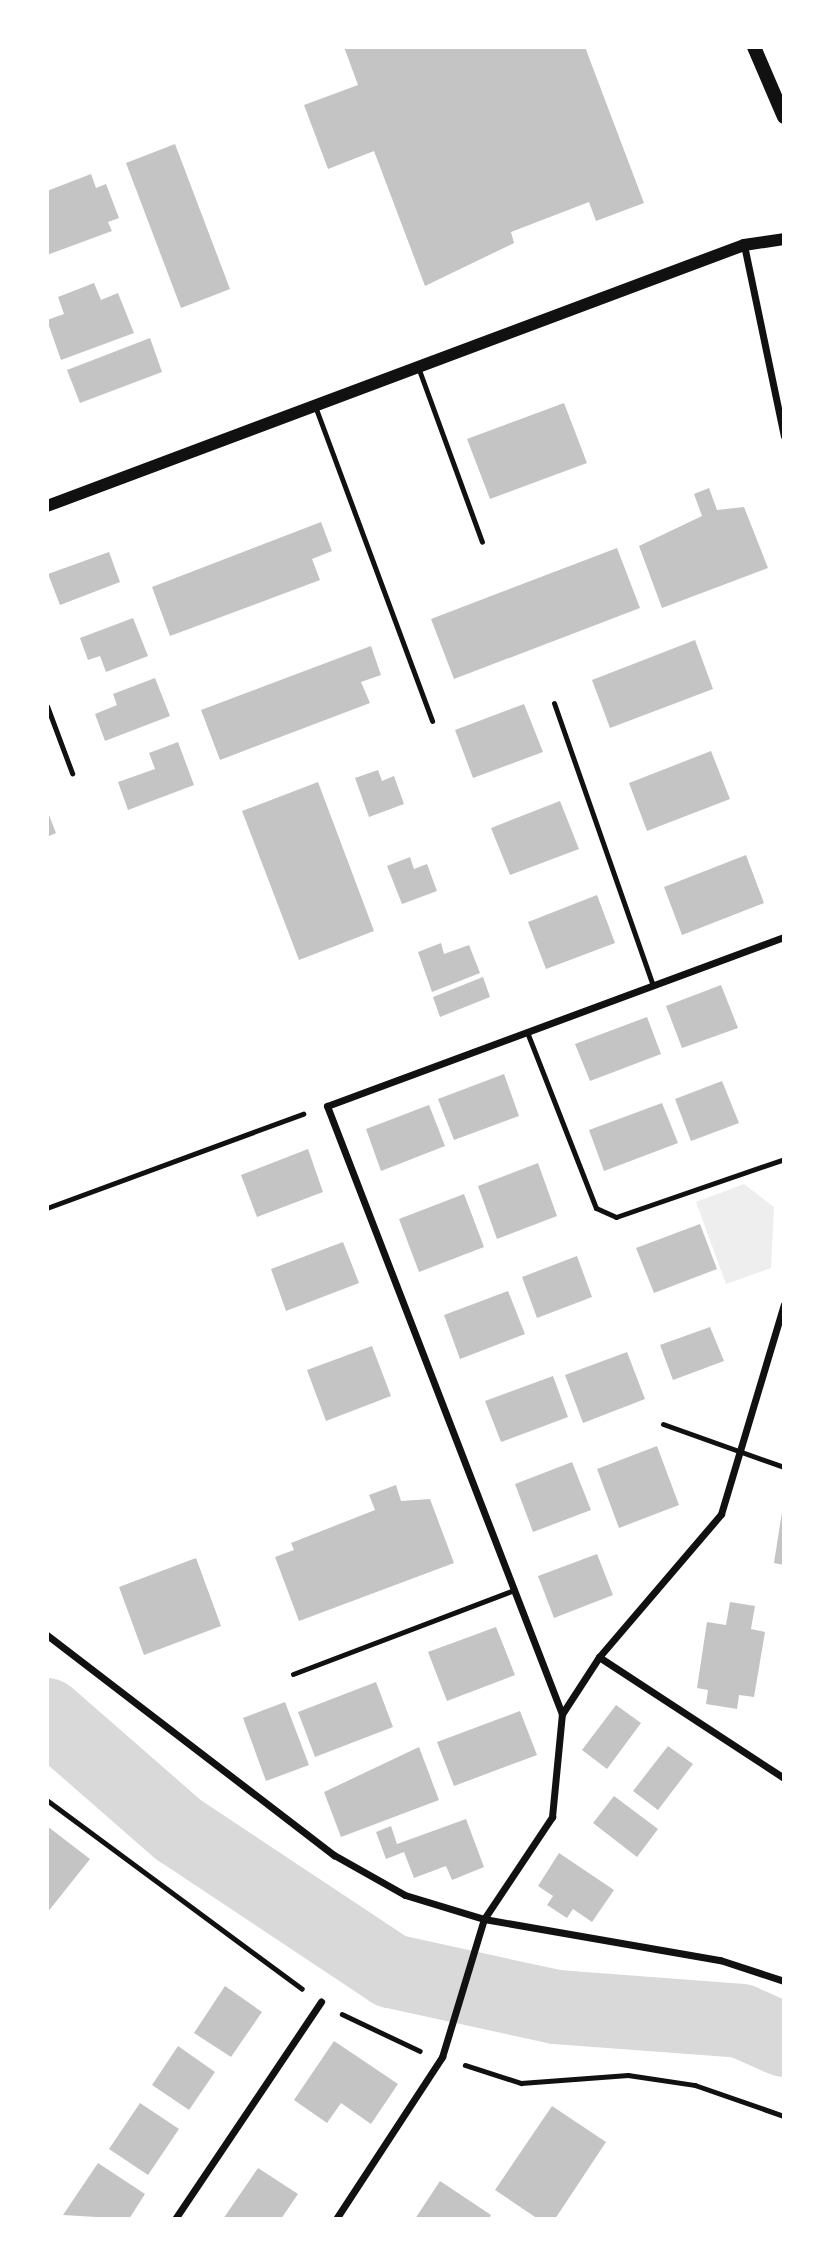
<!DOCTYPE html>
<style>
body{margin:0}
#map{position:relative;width:831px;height:2266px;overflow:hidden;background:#fff;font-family:"Varela Round",sans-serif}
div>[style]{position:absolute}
.green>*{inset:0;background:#eee}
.river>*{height:74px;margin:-37px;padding:0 37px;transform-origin:37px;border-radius:37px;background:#d9d9d9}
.building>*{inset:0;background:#c4c4c4}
.path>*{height:4.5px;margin:-2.25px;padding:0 2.25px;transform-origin:2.25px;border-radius:2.25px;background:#111}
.service>*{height:5px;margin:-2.5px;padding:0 2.5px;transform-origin:2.5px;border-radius:2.5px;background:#111}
.minor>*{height:7px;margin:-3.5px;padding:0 3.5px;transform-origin:3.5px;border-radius:3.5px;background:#111}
.tertiary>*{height:12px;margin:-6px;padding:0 6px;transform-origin:6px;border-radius:6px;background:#111}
.secondary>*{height:14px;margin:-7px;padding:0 7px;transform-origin:7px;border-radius:7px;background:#111}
span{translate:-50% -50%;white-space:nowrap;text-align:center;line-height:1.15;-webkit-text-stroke:5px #fff;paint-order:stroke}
.frame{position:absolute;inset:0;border:49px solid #fff;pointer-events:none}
</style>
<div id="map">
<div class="green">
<i style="clip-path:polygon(744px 1184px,774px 1207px,771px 1268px,726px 1284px,696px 1202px)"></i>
</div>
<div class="river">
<i style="left:47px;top:1715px;width:175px;rotate:41.1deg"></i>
<i style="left:179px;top:1830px;width:255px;rotate:33.6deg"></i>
<i style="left:391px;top:1971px;width:169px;rotate:12.3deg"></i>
<i style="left:556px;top:2007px;width:186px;rotate:4.3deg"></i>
<i style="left:741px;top:2021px;width:47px;rotate:23.8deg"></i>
</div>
<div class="building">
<i style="clip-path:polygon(344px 47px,585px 47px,644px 203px,596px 221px,589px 202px,511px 232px,514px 243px,425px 286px,374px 151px,328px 169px,304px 105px,358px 85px)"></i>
<i style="clip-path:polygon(175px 144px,230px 289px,181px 308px,126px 163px)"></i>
<i style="clip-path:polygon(91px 174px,96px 188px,106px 184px,119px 218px,108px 222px,112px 231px,47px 255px,47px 191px)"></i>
<i style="clip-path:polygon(94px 283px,101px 300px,118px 293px,134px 333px,61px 360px,47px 320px,64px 314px,58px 297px)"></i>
<i style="clip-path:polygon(150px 338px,162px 372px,80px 403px,67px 370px)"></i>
<i style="clip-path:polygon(564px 403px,587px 463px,490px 499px,467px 439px)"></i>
<i style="clip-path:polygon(709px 488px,717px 510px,744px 507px,768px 568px,662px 608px,639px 546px,702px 516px,694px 494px)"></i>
<i style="clip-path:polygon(321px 522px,332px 551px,312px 559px,320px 580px,170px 636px,152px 587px)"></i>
<i style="clip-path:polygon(617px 548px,640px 608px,454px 679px,431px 619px)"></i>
<i style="clip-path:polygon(109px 552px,120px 582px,60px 605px,48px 574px)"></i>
<i style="clip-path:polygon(133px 618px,148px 656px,106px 672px,100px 656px,88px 660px,80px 638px)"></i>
<i style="clip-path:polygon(695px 640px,713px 689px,610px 728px,592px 680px)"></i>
<i style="clip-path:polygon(371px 646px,381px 675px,361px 682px,370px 703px,220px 760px,201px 710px)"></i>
<i style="clip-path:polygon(155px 678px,170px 716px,105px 741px,95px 714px,117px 705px,113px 694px)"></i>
<i style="clip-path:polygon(524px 704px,543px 752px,473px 778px,455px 730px)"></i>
<i style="clip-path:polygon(178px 742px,194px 785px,128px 810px,118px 782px,155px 769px,149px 753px)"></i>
<i style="clip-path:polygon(711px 751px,730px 799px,647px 831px,629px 783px)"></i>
<i style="clip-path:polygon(378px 770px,382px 781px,394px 776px,404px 804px,369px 817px,355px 778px)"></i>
<i style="clip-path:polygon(318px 782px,374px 931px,299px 960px,242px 811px)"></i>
<i style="clip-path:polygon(560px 801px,579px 849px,510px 875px,491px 828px)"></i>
<i style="clip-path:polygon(47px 810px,56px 833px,47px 837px)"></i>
<i style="clip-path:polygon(746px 855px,764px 903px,682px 935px,664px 887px)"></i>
<i style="clip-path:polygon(410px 857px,414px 869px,427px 864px,437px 891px,402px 904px,387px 866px)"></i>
<i style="clip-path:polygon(597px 895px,615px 943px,546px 969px,528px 922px)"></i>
<i style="clip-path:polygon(441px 943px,444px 954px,469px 945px,480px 973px,432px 992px,418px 952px)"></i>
<i style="clip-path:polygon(483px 977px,490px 997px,440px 1017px,433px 997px)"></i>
<i style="clip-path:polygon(721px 985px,738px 1028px,682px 1048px,666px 1006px)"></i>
<i style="clip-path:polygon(647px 1017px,661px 1054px,590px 1081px,575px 1044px)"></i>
<i style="clip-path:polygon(504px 1074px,519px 1116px,454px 1140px,438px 1099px)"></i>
<i style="clip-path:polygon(722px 1081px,739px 1123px,691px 1141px,675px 1099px)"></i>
<i style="clip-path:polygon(662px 1103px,678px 1143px,604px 1171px,589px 1130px)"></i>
<i style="clip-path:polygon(429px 1105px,445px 1146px,381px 1171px,366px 1129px)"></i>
<i style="clip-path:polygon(308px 1149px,323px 1192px,257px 1217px,241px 1175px)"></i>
<i style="clip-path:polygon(538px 1163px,557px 1216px,497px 1239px,478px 1186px)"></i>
<i style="clip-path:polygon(464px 1194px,484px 1247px,419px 1272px,399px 1219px)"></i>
<i style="clip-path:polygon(700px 1224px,717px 1269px,654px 1293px,636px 1248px)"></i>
<i style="clip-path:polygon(343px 1242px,359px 1283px,286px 1311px,271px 1269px)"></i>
<i style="clip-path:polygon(577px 1256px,592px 1297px,537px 1318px,522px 1277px)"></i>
<i style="clip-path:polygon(508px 1291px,525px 1334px,460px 1359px,444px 1315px)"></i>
<i style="clip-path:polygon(710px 1327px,724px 1361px,673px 1380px,660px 1345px)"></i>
<i style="clip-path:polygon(372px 1346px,391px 1396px,326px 1421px,307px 1370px)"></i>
<i style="clip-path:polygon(627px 1352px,645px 1399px,583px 1423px,565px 1375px)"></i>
<i style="clip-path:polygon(553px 1376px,568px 1417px,501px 1442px,485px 1401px)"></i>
<i style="clip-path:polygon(657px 1446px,679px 1505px,619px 1528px,597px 1469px)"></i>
<i style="clip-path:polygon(572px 1462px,591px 1510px,533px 1532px,515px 1484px)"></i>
<i style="clip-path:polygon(396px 1485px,401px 1501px,430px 1499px,454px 1563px,299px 1621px,275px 1557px,294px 1550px,291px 1543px,375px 1510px,369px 1495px)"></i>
<i style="clip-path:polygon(782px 1512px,784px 1512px,784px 1565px,774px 1563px)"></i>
<i style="clip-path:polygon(597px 1554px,613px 1595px,554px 1618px,538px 1576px)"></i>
<i style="clip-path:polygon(196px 1558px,221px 1626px,144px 1655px,119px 1587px)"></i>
<i style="clip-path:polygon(730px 1602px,755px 1606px,751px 1629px,765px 1632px,754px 1697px,739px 1695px,737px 1709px,706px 1704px,708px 1690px,697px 1688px,707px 1622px,726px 1625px)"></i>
<i style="clip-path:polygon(496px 1627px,515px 1675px,447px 1701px,428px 1652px)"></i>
<i style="clip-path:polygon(376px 1682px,393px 1727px,315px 1757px,298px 1712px)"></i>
<i style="clip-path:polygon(285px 1702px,309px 1765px,266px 1781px,243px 1718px)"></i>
<i style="clip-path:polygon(616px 1705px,641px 1723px,607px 1769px,582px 1750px)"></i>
<i style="clip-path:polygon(520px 1711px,537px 1755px,454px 1786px,437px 1742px)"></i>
<i style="clip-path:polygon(668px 1746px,693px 1764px,658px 1810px,633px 1791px)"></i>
<i style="clip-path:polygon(419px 1747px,439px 1800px,341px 1837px,324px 1792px)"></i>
<i style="clip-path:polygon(614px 1796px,658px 1829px,637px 1857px,593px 1823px)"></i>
<i style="clip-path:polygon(466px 1819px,484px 1867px,452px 1880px,446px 1866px,414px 1878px,404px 1852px,386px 1859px,376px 1832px,391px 1826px,397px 1844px)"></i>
<i style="clip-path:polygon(47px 1826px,90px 1859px,47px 1913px)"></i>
<i style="clip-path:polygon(559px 1853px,614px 1890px,592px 1922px,573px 1909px,567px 1918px,547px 1905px,553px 1896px,538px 1886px)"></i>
<i style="clip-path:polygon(225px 1986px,262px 2012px,231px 2057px,194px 2033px)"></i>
<i style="clip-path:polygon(334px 2041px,398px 2084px,371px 2124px,341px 2103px,327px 2123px,294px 2100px)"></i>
<i style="clip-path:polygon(178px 2046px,215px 2072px,189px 2110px,152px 2085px)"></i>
<i style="clip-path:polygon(140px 2103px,179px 2129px,148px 2175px,109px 2149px)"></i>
<i style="clip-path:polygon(552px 2106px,606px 2142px,555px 2219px,538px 2219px,495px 2190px)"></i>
<i style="clip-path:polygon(98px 2163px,145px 2194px,129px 2219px,63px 2215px)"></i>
<i style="clip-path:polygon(258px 2168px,298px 2194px,281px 2219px,223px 2219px)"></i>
<i style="clip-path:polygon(440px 2181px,491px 2215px,489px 2219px,415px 2219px)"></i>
</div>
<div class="path">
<i style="left:47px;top:1208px;width:273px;rotate:-20.2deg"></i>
<i style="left:47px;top:1800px;width:317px;rotate:36.5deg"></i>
<i style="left:342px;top:2014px;width:86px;rotate:25.4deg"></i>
<i style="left:465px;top:2065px;width:59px;rotate:17.8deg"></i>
<i style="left:521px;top:2083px;width:107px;rotate:-4.3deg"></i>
<i style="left:628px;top:2075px;width:68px;rotate:8.5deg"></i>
<i style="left:695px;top:2085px;width:94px;rotate:19.2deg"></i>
</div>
<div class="service">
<i style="left:418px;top:367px;width:186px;rotate:69.9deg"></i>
<i style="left:315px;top:406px;width:336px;rotate:69.6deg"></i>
<i style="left:554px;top:703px;width:299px;rotate:70.7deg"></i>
<i style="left:47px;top:706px;width:72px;rotate:69.5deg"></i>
<i style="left:527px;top:1032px;width:189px;rotate:68.6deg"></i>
<i style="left:596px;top:1208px;width:22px;rotate:24deg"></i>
<i style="left:616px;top:1217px;width:178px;rotate:-19deg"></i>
<i style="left:663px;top:1424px;width:128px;rotate:19.6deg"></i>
<i style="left:293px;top:1674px;width:236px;rotate:-20.8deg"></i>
</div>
<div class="minor">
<i style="left:744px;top:245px;width:195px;rotate:78.2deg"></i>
<i style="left:47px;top:1635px;width:362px;rotate:37.5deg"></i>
<i style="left:334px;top:1855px;width:81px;rotate:29.4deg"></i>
<i style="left:405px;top:1895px;width:83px;rotate:16.9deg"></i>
<i style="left:484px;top:1919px;width:240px;rotate:9.9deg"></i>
<i style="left:720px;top:1960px;width:67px;rotate:18.2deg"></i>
<i style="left:599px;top:1657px;width:221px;rotate:33.2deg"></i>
<i style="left:562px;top:1714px;width:652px;rotate:-111.13deg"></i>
<i style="left:327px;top:1106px;width:487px;rotate:-20.3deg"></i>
<i style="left:175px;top:2219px;width:262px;rotate:-56.1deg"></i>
<i style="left:336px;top:2219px;width:194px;rotate:-56.8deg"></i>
<i style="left:442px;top:2057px;width:144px;rotate:-73.1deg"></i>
<i style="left:484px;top:1919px;width:123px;rotate:-56.3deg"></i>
<i style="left:552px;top:1817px;width:103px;rotate:-84.5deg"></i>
<i style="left:562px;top:1714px;width:68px;rotate:-57deg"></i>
<i style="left:599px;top:1657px;width:188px;rotate:-49.5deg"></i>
<i style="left:721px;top:1514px;width:219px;rotate:-73.3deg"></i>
</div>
<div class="tertiary">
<i style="left:47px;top:506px;width:744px;rotate:-20.53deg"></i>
<i style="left:744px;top:245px;width:40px;rotate:-8.5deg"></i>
</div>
<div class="secondary">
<i style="left:754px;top:47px;width:76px;rotate:66.8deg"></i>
</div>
<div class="frame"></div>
</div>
